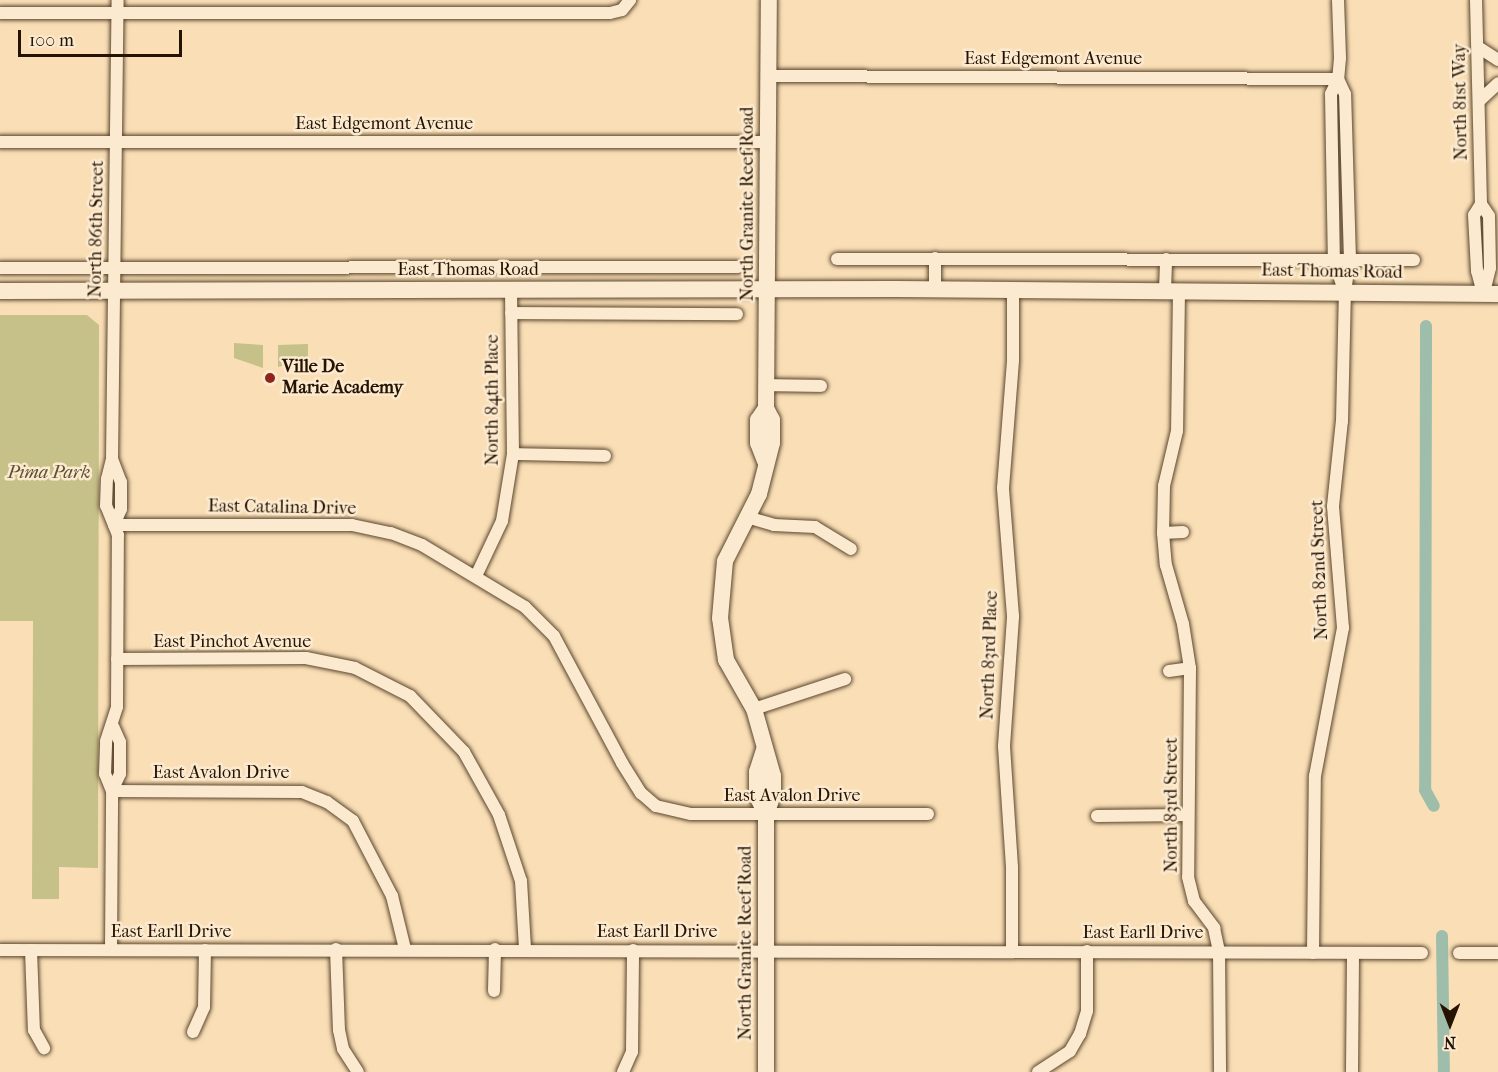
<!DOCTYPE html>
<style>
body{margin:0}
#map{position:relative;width:1498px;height:1072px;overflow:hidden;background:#fadfb6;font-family:"IM FELL French Canon",serif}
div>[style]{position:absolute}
.green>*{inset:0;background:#c6c089}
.canal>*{height:12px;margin:-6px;padding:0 6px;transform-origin:6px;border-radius:6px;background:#9ebdab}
.roads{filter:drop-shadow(0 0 2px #5a462e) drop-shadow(0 0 2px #5a462e)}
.street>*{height:12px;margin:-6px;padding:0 6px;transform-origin:6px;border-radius:6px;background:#fcead0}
.secondary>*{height:16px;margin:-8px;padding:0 8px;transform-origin:8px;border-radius:8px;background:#fcead0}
.dots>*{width:16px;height:16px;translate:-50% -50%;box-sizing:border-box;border:3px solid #fcead0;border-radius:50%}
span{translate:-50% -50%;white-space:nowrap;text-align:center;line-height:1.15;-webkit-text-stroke:5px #fcead0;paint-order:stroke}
.street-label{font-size:18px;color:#251301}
.poi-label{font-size:18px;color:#251301;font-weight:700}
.left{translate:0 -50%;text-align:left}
.park-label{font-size:18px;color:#5d5031;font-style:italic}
.north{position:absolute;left:1420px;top:994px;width:60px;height:60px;-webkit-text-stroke:4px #fcead0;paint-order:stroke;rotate:180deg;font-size:16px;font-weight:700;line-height:24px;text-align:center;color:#251301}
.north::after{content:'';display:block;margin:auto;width:21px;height:27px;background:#251301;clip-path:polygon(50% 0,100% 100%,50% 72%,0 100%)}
.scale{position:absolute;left:18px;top:30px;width:164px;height:27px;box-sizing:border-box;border:3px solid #251301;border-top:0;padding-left:8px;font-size:18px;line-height:21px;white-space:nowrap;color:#251301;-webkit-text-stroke:4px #fcead0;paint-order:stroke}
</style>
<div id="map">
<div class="green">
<i style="clip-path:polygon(0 315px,87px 315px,99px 325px,98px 868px,59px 867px,59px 899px,32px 899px,33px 621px,0 621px)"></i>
<i style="clip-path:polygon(234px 343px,263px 345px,263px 368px,234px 358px)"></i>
<i style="clip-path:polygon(308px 344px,308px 358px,278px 367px,278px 345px)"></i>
</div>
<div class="canal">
<i style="left:1426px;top:326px;width:464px;rotate:90.1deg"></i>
<i style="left:1425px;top:790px;width:18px;rotate:61deg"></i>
<i style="left:1442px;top:936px;width:136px;rotate:89.2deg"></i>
</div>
<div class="roads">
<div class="street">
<i style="left:1338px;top:0;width:58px;rotate:88deg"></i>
<i style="left:1340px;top:58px;width:21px;rotate:95deg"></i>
<i style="left:1338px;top:79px;width:17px;rotate:115deg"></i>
<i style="left:1331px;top:94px;width:166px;rotate:89deg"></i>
<i style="left:1334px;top:260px;width:32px;rotate:72deg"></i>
<i style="left:1476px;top:0;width:204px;rotate:88.6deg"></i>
<i style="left:1481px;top:204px;width:13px;rotate:122deg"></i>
<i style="left:1474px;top:215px;width:56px;rotate:86.9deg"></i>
<i style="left:1477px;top:271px;width:24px;rotate:75deg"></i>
<i style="left:0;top:13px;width:610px"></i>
<i style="left:610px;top:13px;width:12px;rotate:-14deg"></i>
<i style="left:622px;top:10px;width:13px;rotate:-51deg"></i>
<i style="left:1478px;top:47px;width:24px;rotate:33deg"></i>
<i style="left:769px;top:76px;width:569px;rotate:0.3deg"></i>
<i style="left:1479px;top:101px;width:26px;rotate:-43deg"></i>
<i style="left:0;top:142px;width:768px"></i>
<i style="left:1481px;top:204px;width:14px;rotate:56deg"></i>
<i style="left:1489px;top:216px;width:52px;rotate:88.9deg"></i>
<i style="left:1490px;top:268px;width:25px;rotate:104deg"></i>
<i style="left:935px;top:258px;width:31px;rotate:90deg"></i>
<i style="left:837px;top:259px;width:577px;rotate:0.1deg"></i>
<i style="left:0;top:268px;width:738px;rotate:-0.08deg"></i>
<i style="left:1165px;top:291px;width:32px;rotate:-88deg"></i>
<i style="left:1179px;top:291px;width:140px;rotate:90.8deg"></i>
<i style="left:1177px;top:431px;width:57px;rotate:103.3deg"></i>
<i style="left:1164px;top:486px;width:47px;rotate:91.2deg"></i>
<i style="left:1163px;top:533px;width:32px;rotate:85deg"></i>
<i style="left:1166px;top:565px;width:61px;rotate:73.9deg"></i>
<i style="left:1183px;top:624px;width:45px;rotate:81deg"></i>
<i style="left:1190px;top:668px;width:209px;rotate:90.5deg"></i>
<i style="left:1188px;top:877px;width:25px;rotate:76deg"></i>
<i style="left:1194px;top:901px;width:34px;rotate:53deg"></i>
<i style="left:1214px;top:928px;width:24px;rotate:78deg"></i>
<i style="left:1219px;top:951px;width:121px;rotate:89.5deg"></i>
<i style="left:511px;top:313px;width:226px;rotate:0.3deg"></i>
<i style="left:766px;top:385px;width:55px;rotate:1deg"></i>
<i style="left:513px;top:454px;width:92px;rotate:1.2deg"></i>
<i style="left:112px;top:459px;width:25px;rotate:69deg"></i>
<i style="left:121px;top:482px;width:27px;rotate:90deg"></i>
<i style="left:121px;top:509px;width:17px;rotate:114deg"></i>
<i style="left:750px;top:518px;width:25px;rotate:16deg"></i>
<i style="left:774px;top:525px;width:41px;rotate:2.8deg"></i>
<i style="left:815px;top:527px;width:42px;rotate:31.4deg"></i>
<i style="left:114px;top:525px;width:238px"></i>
<i style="left:352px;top:525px;width:40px;rotate:12deg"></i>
<i style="left:391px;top:533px;width:33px;rotate:21deg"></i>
<i style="left:422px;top:545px;width:120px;rotate:31deg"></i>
<i style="left:525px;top:607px;width:41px;rotate:45deg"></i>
<i style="left:554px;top:636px;width:144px;rotate:61.8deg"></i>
<i style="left:622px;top:763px;width:36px;rotate:58deg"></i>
<i style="left:641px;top:793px;width:20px;rotate:41deg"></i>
<i style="left:656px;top:806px;width:36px;rotate:13deg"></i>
<i style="left:691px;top:814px;width:237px"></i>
<i style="left:1163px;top:533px;width:20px;rotate:-3deg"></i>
<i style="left:476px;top:576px;width:61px;rotate:-64.7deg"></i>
<i style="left:502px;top:521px;width:68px;rotate:-80.7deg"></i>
<i style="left:513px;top:454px;width:165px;rotate:-90.7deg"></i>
<i style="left:117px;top:659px;width:189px;rotate:-0.3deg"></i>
<i style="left:306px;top:658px;width:50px;rotate:11.5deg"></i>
<i style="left:355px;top:668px;width:62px;rotate:27deg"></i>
<i style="left:410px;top:696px;width:78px;rotate:46deg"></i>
<i style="left:464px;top:752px;width:72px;rotate:60.9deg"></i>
<i style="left:499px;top:815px;width:70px;rotate:71.6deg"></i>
<i style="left:521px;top:881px;width:68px;rotate:86.6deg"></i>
<i style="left:1169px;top:671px;width:21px;rotate:-8deg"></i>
<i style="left:754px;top:709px;width:96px;rotate:-18.2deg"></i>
<i style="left:112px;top:791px;width:190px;rotate:0.3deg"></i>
<i style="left:302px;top:792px;width:27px;rotate:22deg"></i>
<i style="left:327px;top:802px;width:32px;rotate:36deg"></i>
<i style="left:353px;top:821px;width:85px;rotate:62.5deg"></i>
<i style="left:392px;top:896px;width:55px;rotate:76.2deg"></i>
<i style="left:112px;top:791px;width:19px;rotate:-65deg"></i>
<i style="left:120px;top:774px;width:32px;rotate:-90deg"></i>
<i style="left:120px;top:742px;width:17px;rotate:-114deg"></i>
<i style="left:1097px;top:816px;width:91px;rotate:-0.6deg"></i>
<i style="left:336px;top:949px;width:81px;rotate:87.9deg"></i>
<i style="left:339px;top:1030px;width:19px;rotate:78deg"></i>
<i style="left:343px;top:1049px;width:27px;rotate:57deg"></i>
<i style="left:0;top:950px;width:1422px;rotate:0.12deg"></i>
<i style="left:31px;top:950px;width:80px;rotate:87.9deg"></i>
<i style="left:34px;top:1030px;width:21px;rotate:61deg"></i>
<i style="left:111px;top:950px;width:159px;rotate:-89.6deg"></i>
<i style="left:112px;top:791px;width:18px;rotate:-112deg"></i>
<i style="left:105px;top:774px;width:33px;rotate:-88deg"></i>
<i style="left:106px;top:741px;width:36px;rotate:-72deg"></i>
<i style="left:117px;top:707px;width:172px;rotate:-89.7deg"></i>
<i style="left:118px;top:535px;width:31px;rotate:-112deg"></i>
<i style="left:106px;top:506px;width:27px;rotate:-88deg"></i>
<i style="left:107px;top:479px;width:21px;rotate:-76deg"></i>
<i style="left:112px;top:459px;width:459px;rotate:-89.3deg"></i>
<i style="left:1012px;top:951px;width:84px;rotate:-90deg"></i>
<i style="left:1012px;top:867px;width:121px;rotate:-93.8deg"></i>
<i style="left:1004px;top:746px;width:130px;rotate:-86deg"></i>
<i style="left:1013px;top:616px;width:128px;rotate:-94.5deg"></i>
<i style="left:1003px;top:488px;width:128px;rotate:-85.5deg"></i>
<i style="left:1013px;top:360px;width:70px;rotate:-90deg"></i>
<i style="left:1313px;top:953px;width:177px;rotate:-89.4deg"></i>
<i style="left:1315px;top:776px;width:151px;rotate:-79.3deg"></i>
<i style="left:1343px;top:628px;width:122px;rotate:-94.7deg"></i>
<i style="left:1333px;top:506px;width:85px;rotate:-84deg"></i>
<i style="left:1342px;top:421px;width:130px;rotate:-88.7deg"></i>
<i style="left:1345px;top:291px;width:31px;rotate:-81deg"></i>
<i style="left:1350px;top:260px;width:166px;rotate:-91.7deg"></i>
<i style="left:1345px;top:94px;width:17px;rotate:-115deg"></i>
<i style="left:1459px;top:953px;width:39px"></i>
<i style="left:494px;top:991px;width:42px;rotate:-88.6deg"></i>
<i style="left:193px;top:1032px;width:27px;rotate:-66deg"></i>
<i style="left:204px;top:1007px;width:57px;rotate:-89deg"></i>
<i style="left:623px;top:1072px;width:22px;rotate:-66deg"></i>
<i style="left:632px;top:1052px;width:102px;rotate:-89.4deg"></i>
<i style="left:1038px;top:1072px;width:38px;rotate:-33deg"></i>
<i style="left:1070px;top:1051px;width:20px;rotate:-60deg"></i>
<i style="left:1080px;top:1034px;width:24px;rotate:-73deg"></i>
<i style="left:1087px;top:1011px;width:60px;rotate:-90deg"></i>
<i style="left:1352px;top:1072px;width:118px;rotate:-89.5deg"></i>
</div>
<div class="secondary">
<i style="left:0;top:291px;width:896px;rotate:-0.13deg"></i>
<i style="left:896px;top:289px;width:602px;rotate:0.48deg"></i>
<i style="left:765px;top:461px;width:19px;rotate:-111deg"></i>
<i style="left:758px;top:443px;width:23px;rotate:-90deg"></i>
<i style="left:758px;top:420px;width:14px;rotate:-56deg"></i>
<i style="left:764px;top:750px;width:23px;rotate:108deg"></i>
<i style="left:757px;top:772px;width:24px;rotate:90deg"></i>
<i style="left:757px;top:796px;width:20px;rotate:63deg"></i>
<i style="left:766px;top:1072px;width:258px;rotate:-90deg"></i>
<i style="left:766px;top:814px;width:20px;rotate:-70deg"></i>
<i style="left:773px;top:795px;width:19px;rotate:-90deg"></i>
<i style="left:773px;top:776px;width:70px;rotate:-105.8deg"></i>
<i style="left:754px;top:709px;width:56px;rotate:-119.7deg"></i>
<i style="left:726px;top:660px;width:42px;rotate:-98.1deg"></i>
<i style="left:720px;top:618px;width:57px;rotate:-85deg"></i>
<i style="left:725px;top:561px;width:75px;rotate:-63.1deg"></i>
<i style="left:759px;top:494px;width:53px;rotate:-75.7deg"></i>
<i style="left:772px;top:443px;width:23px;rotate:-90deg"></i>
<i style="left:772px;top:420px;width:13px;rotate:-117deg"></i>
<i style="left:766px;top:408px;width:408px;rotate:-89.6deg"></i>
</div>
</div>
<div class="dots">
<i style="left:270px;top:378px;background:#8f2418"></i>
</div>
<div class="street-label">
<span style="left:1053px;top:59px">East Edgemont Avenue</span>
<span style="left:1461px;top:102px;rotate:-91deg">North 81st Way</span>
<span style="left:384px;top:124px">East Edgemont Avenue</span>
<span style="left:748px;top:204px;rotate:-90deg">North Granite Reef Road</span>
<span style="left:97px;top:229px;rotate:-89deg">North 86th Street</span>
<span style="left:468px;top:270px">East Thomas Road</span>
<span style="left:1332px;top:272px;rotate:1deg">East Thomas Road</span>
<span style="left:493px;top:400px;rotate:-90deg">North 84th Place</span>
<span style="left:282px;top:508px;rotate:1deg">East Catalina Drive</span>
<span style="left:1320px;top:570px;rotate:-92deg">North 82nd Street</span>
<span style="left:232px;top:642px">East Pinchot Avenue</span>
<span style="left:990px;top:655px;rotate:-88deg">North 83rd Place</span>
<span style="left:221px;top:773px">East Avalon Drive</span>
<span style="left:792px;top:796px">East Avalon Drive</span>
<span style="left:1172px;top:805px;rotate:-90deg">North 83rd Street</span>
<span style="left:171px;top:932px">East Earll Drive</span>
<span style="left:657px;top:932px">East Earll Drive</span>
<span style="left:1143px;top:933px">East Earll Drive</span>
<span style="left:746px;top:943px;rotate:-90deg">North Granite Reef Road</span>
</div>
<div class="poi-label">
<span class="left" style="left:282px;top:378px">Ville De<br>Marie Academy</span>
</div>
<div class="park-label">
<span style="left:49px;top:473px">Pima Park</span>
</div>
<div class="north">N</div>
<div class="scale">100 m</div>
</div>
